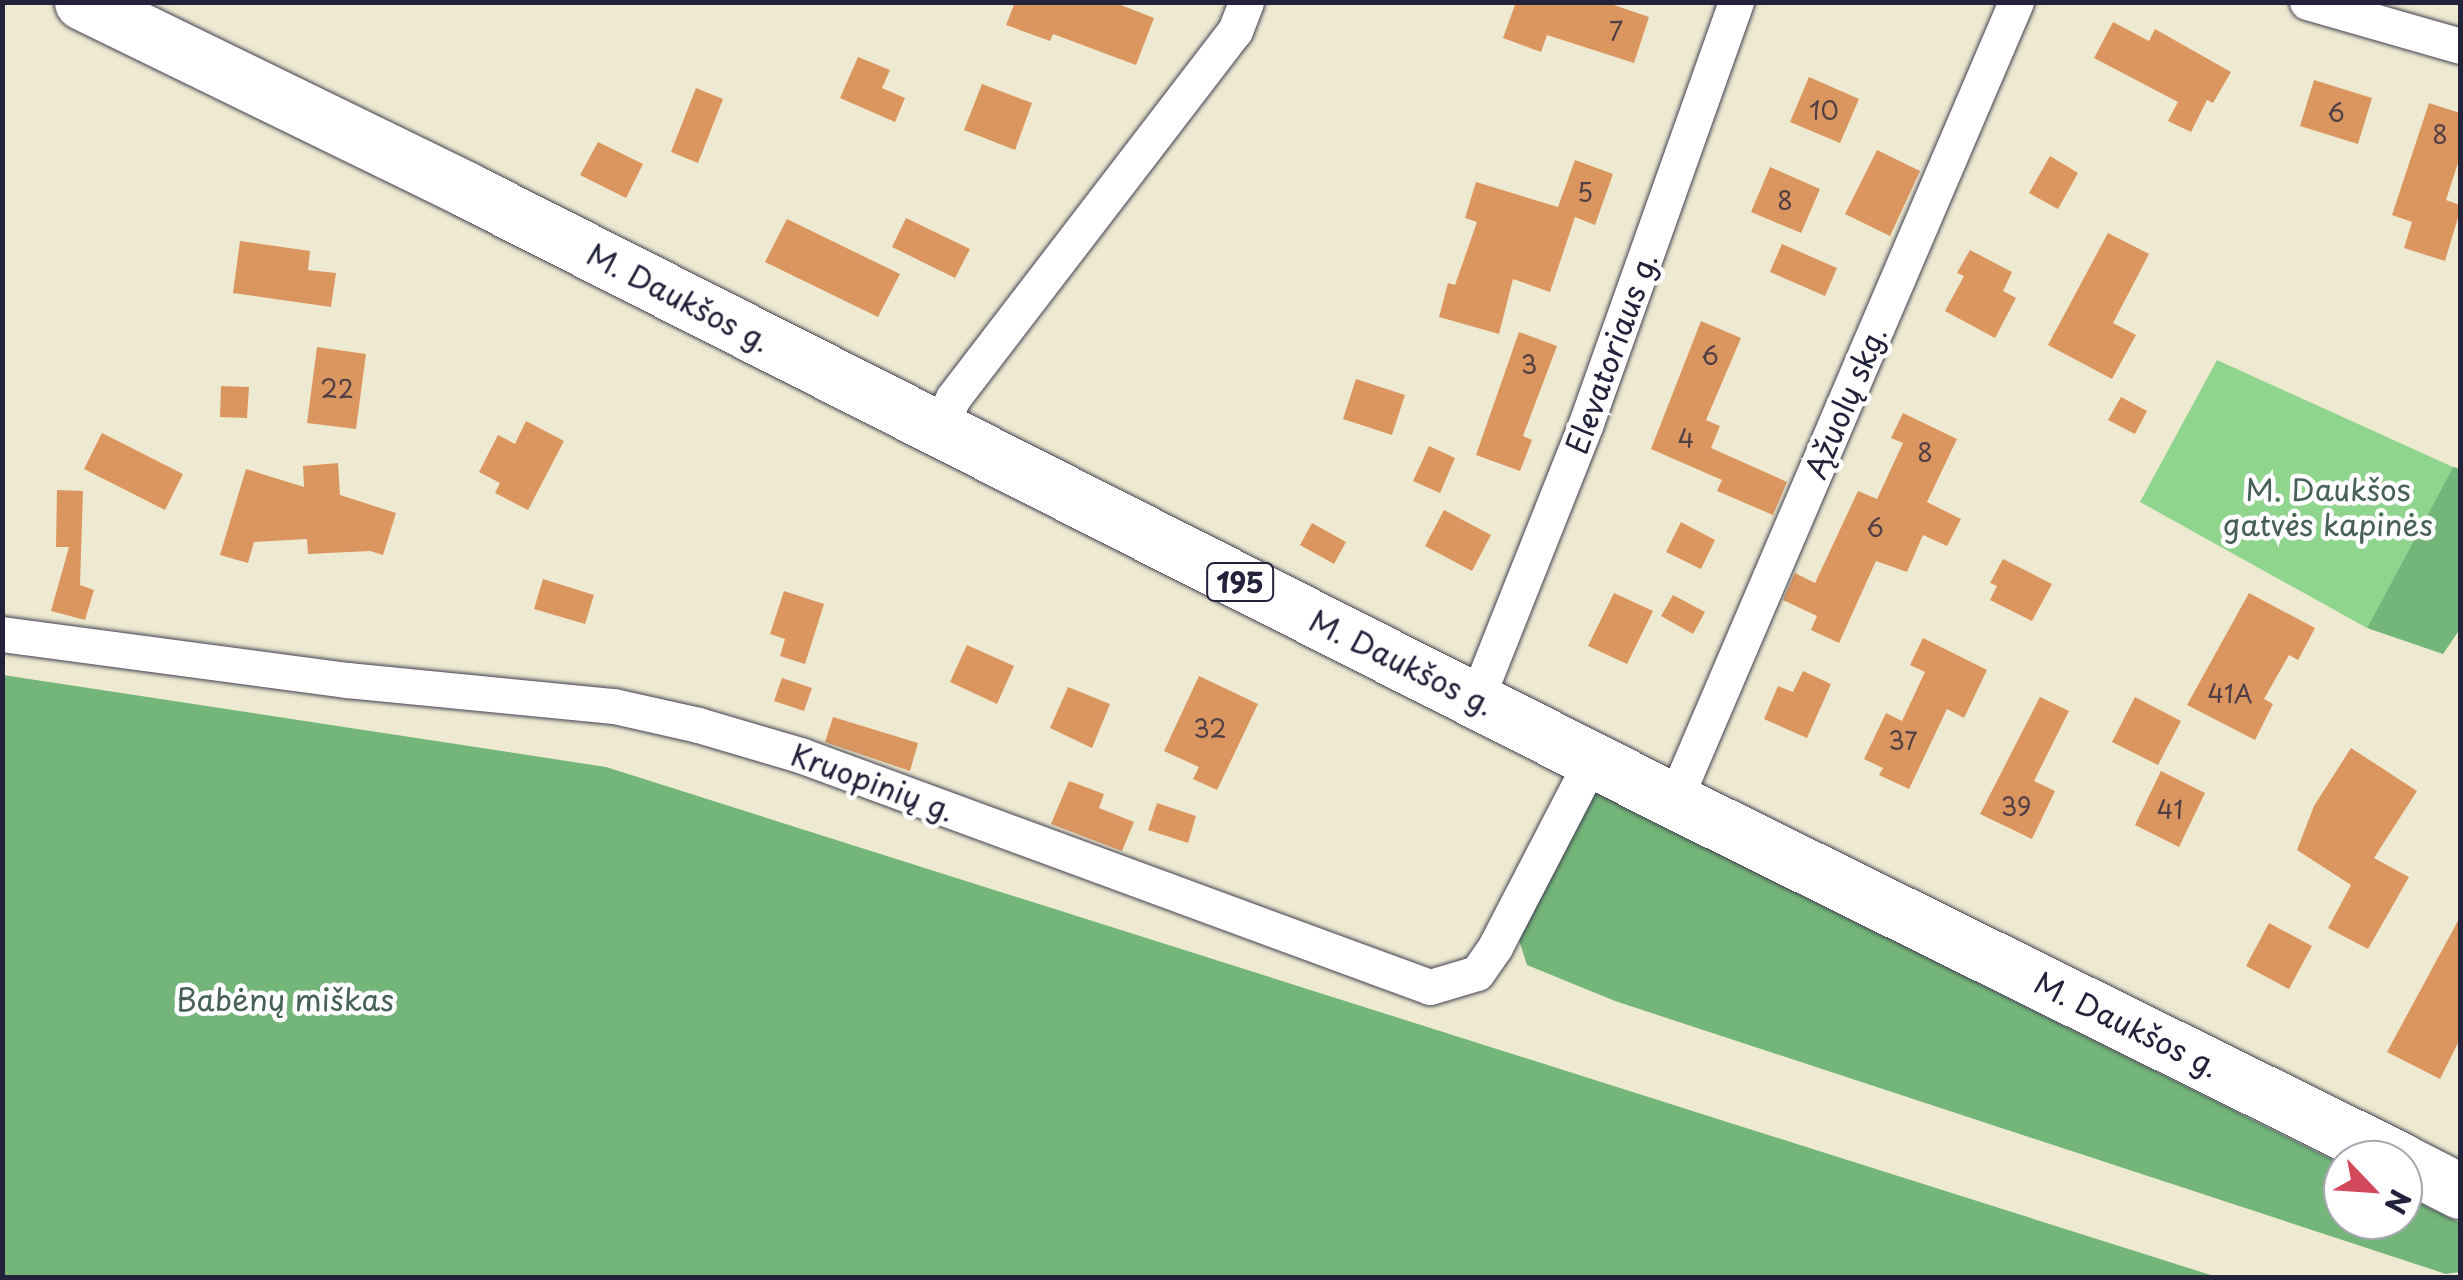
<!DOCTYPE html>
<meta charset="utf-8">
<style>
body{margin:0}
#map{position:relative;width:2463px;height:1280px;overflow:hidden;background:#eeead1;font-family:"Playpen Sans",sans-serif}
div>[style]{position:absolute}
.green>*{inset:0;background:#90d58e}
.forest>*{inset:0;background:#74b679}
.building>*{inset:0;background:#db9660}
.roads{filter:drop-shadow(0 0 2px #414052) drop-shadow(0 0 2px #414052)}
.minor>*{height:35px;margin:-17.5px;padding:0 17.5px;transform-origin:17.5px;border-radius:17.5px;background:#fff}
.primary>*{height:55px;margin:-27.5px;padding:0 27.5px;transform-origin:27.5px;border-radius:27.5px;background:#fff}
span{translate:-50% -50%;white-space:nowrap;text-align:center;line-height:1.15;-webkit-text-stroke:9px #fff;paint-order:stroke}
.number-label{font-size:25px;color:#503f44}
.number-label span{-webkit-text-stroke-width:0}
.shield-label span{padding:2px 8px;background:#fff;border:2px solid;border-radius:8px;-webkit-text-stroke-width:0}
.shield-label{font-size:28px;color:#22223b;font-weight:700}
.street-label{font-size:30px;color:#22223b}
.park-label{font-size:30px;color:#486158}
.frame{position:absolute;inset:0;border:5px solid #22223b;pointer-events:none}
.north{position:absolute;left:2323px;top:1140px;width:100px;height:100px;box-sizing:border-box;background:#fff;border:2px solid #a7a7b1;border-radius:50%;rotate:115deg;font-size:28px;font-weight:700;line-height:40px;text-align:center;color:#22223b}
.north::after{content:'';display:block;margin:auto;width:35px;height:45px;background:#d1495b;clip-path:polygon(50% 0,100% 100%,50% 72%,0 100%)}
</style>
<div id="map">
<div class="green">
<i style="clip-path:polygon(2217px 360px,2453px 467px,2367px 628px,2140px 502px)"></i>
</div>
<div class="forest">
<i style="clip-path:polygon(2453px 467px,2460px 469px,2460px 629px,2443px 654px,2367px 628px)"></i>
<i style="clip-path:polygon(3px 675px,606px 767px,2217px 1277px,3px 1277px)"></i>
<i style="clip-path:polygon(1589px 788px,2343px 1165px,2343px 1220px,2403px 1220px,2403px 1195px,2460px 1223px,2460px 1272px,2446px 1274px,1615px 1001px,1527px 965px,1517px 934px)"></i>
</div>
<div class="building">
<i style="clip-path:polygon(1015px 2px,1113px 2px,1154px 18px,1136px 65px,1053px 34px,1050px 41px,1006px 25px)"></i>
<i style="clip-path:polygon(1516px 2px,1605px 2px,1649px 17px,1634px 63px,1547px 35px,1541px 52px,1503px 38px)"></i>
<i style="clip-path:polygon(2113px 22px,2149px 41px,2155px 29px,2231px 72px,2213px 103px,2207px 100px,2191px 132px,2168px 121px,2178px 102px,2094px 58px)"></i>
<i style="clip-path:polygon(858px 57px,890px 70px,882px 88px,905px 98px,895px 122px,840px 98px)"></i>
<i style="clip-path:polygon(1809px 77px,1859px 99px,1840px 143px,1790px 122px)"></i>
<i style="clip-path:polygon(2314px 80px,2372px 98px,2358px 144px,2300px 126px)"></i>
<i style="clip-path:polygon(982px 84px,1032px 103px,1015px 150px,964px 130px)"></i>
<i style="clip-path:polygon(696px 88px,723px 99px,698px 163px,671px 152px)"></i>
<i style="clip-path:polygon(2429px 103px,2460px 113px,2460px 157px,2446px 200px,2460px 205px,2460px 211px,2445px 261px,2404px 248px,2412px 222px,2392px 215px)"></i>
<i style="clip-path:polygon(598px 142px,643px 164px,626px 198px,580px 175px)"></i>
<i style="clip-path:polygon(1877px 150px,1920px 171px,1890px 236px,1845px 214px)"></i>
<i style="clip-path:polygon(2050px 156px,2078px 173px,2058px 209px,2029px 193px)"></i>
<i style="clip-path:polygon(1575px 160px,1613px 174px,1595px 225px,1575px 217px,1550px 292px,1513px 279px,1499px 334px,1439px 317px,1448px 283px,1455px 285px,1477px 222px,1465px 218px,1476px 182px,1558px 207px)"></i>
<i style="clip-path:polygon(1770px 167px,1820px 189px,1801px 233px,1751px 212px)"></i>
<i style="clip-path:polygon(906px 218px,970px 249px,955px 278px,892px 247px)"></i>
<i style="clip-path:polygon(787px 219px,900px 274px,878px 317px,765px 262px)"></i>
<i style="clip-path:polygon(2108px 233px,2149px 254px,2113px 323px,2136px 335px,2112px 379px,2048px 345px)"></i>
<i style="clip-path:polygon(240px 241px,310px 251px,308px 270px,336px 273px,331px 307px,233px 293px)"></i>
<i style="clip-path:polygon(1782px 244px,1837px 268px,1825px 296px,1770px 272px)"></i>
<i style="clip-path:polygon(1970px 250px,2012px 272px,2003px 291px,2016px 298px,1995px 338px,1945px 311px,1964px 276px,1957px 273px)"></i>
<i style="clip-path:polygon(1701px 321px,1741px 338px,1706px 420px,1720px 426px,1711px 448px,1787px 482px,1773px 515px,1717px 491px,1722px 480px,1651px 449px)"></i>
<i style="clip-path:polygon(1519px 332px,1557px 346px,1523px 436px,1532px 440px,1520px 471px,1476px 455px)"></i>
<i style="clip-path:polygon(317px 347px,366px 354px,356px 429px,307px 423px)"></i>
<i style="clip-path:polygon(1356px 379px,1405px 395px,1392px 435px,1343px 419px)"></i>
<i style="clip-path:polygon(221px 386px,249px 387px,247px 418px,220px 417px)"></i>
<i style="clip-path:polygon(2121px 397px,2147px 411px,2135px 434px,2108px 420px)"></i>
<i style="clip-path:polygon(1903px 413px,1957px 439px,1927px 502px,1961px 519px,1947px 546px,1923px 535px,1907px 572px,1876px 561px,1839px 643px,1811px 630px,1817px 616px,1783px 600px,1795px 573px,1815px 583px,1858px 491px,1877px 499px,1903px 443px,1891px 438px)"></i>
<i style="clip-path:polygon(526px 421px,564px 441px,528px 510px,495px 493px,500px 483px,479px 472px,498px 435px,515px 444px)"></i>
<i style="clip-path:polygon(102px 433px,183px 474px,165px 510px,84px 469px)"></i>
<i style="clip-path:polygon(1429px 446px,1455px 458px,1440px 493px,1413px 481px)"></i>
<i style="clip-path:polygon(338px 463px,340px 495px,396px 513px,383px 555px,370px 551px,308px 554px,307px 539px,254px 542px,248px 563px,220px 555px,246px 469px,304px 487px,303px 466px)"></i>
<i style="clip-path:polygon(57px 490px,83px 491px,80px 585px,94px 590px,85px 620px,51px 611px,69px 547px,56px 547px)"></i>
<i style="clip-path:polygon(1444px 510px,1491px 535px,1472px 571px,1425px 546px)"></i>
<i style="clip-path:polygon(1681px 522px,1715px 540px,1701px 569px,1666px 552px)"></i>
<i style="clip-path:polygon(1312px 523px,1346px 542px,1334px 564px,1300px 545px)"></i>
<i style="clip-path:polygon(2003px 559px,2052px 584px,2032px 621px,1990px 600px,1997px 586px,1990px 583px)"></i>
<i style="clip-path:polygon(543px 579px,594px 595px,585px 624px,534px 609px)"></i>
<i style="clip-path:polygon(784px 591px,824px 604px,805px 664px,780px 656px,785px 639px,770px 634px)"></i>
<i style="clip-path:polygon(1614px 593px,1653px 611px,1627px 664px,1588px 646px)"></i>
<i style="clip-path:polygon(2249px 593px,2315px 628px,2298px 660px,2289px 655px,2264px 699px,2273px 704px,2255px 740px,2187px 705px)"></i>
<i style="clip-path:polygon(1673px 595px,1705px 612px,1693px 634px,1661px 616px)"></i>
<i style="clip-path:polygon(1923px 638px,1987px 670px,1964px 718px,1947px 709px,1909px 789px,1879px 775px,1883px 768px,1864px 759px,1886px 713px,1902px 721px,1925px 672px,1910px 665px)"></i>
<i style="clip-path:polygon(967px 645px,1014px 666px,997px 704px,950px 682px)"></i>
<i style="clip-path:polygon(1803px 671px,1831px 684px,1807px 738px,1764px 719px,1778px 686px,1793px 692px)"></i>
<i style="clip-path:polygon(1199px 676px,1258px 704px,1217px 790px,1193px 779px,1199px 767px,1164px 751px)"></i>
<i style="clip-path:polygon(782px 678px,812px 688px,804px 711px,774px 701px)"></i>
<i style="clip-path:polygon(1068px 687px,1110px 704px,1092px 748px,1050px 728px)"></i>
<i style="clip-path:polygon(2040px 697px,2069px 711px,2034px 781px,2055px 791px,2032px 839px,1980px 814px)"></i>
<i style="clip-path:polygon(2135px 697px,2181px 721px,2158px 765px,2112px 742px)"></i>
<i style="clip-path:polygon(833px 717px,918px 743px,910px 771px,825px 742px)"></i>
<i style="clip-path:polygon(2351px 748px,2417px 791px,2374px 858px,2409px 877px,2368px 949px,2328px 928px,2351px 885px,2297px 850px,2314px 806px)"></i>
<i style="clip-path:polygon(2161px 771px,2205px 793px,2179px 847px,2135px 825px)"></i>
<i style="clip-path:polygon(1069px 781px,1104px 794px,1099px 808px,1134px 822px,1122px 851px,1051px 824px)"></i>
<i style="clip-path:polygon(1157px 803px,1196px 816px,1188px 843px,1148px 830px)"></i>
<i style="clip-path:polygon(2460px 917px,2460px 1039px,2440px 1079px,2387px 1052px)"></i>
<i style="clip-path:polygon(2269px 923px,2312px 946px,2289px 989px,2246px 966px)"></i>
</div>
<div class="roads">
<div class="minor">
<i style="left:2307px;top:2px;width:159px;rotate:16deg"></i>
<i style="left:938px;top:429px;width:34px;rotate:-64deg"></i>
<i style="left:953px;top:398px;width:463px;rotate:-52.5deg"></i>
<i style="left:1235px;top:31px;width:31px;rotate:-69deg"></i>
<i style="left:2px;top:634px;width:348px;rotate:7.6deg"></i>
<i style="left:347px;top:680px;width:268px;rotate:5.6deg"></i>
<i style="left:614px;top:706px;width:86px;rotate:12.7deg"></i>
<i style="left:698px;top:725px;width:106px;rotate:16.4deg"></i>
<i style="left:800px;top:755px;width:671px;rotate:20.22deg"></i>
<i style="left:1430px;top:987px;width:49px;rotate:-16.6deg"></i>
<i style="left:1477px;top:973px;width:32px;rotate:-55deg"></i>
<i style="left:1495px;top:947px;width:213px;rotate:-62.6deg"></i>
<i style="left:1476px;top:700px;width:295px;rotate:-68.3deg"></i>
<i style="left:1585px;top:426px;width:450px;rotate:-70.4deg"></i>
<i style="left:1674px;top:801px;width:869px;rotate:-66.83deg"></i>
</div>
<div class="primary">
<i style="left:82px;top:2px;width:426px;rotate:26deg"></i>
<i style="left:465px;top:189px;width:1355px;rotate:26.85deg"></i>
<i style="left:1674px;top:801px;width:810px;rotate:26.31deg"></i>
<i style="left:2403px;top:1162px;width:64px;rotate:27deg"></i>
</div>
</div>
<div class="number-label">
<span style="left:1616px;top:31px">7</span>
<span style="left:1824px;top:110px">10</span>
<span style="left:2336px;top:112px">6</span>
<span style="left:2440px;top:134px">8</span>
<span style="left:1585px;top:192px">5</span>
<span style="left:1785px;top:200px">8</span>
<span style="left:1710px;top:355px">6</span>
<span style="left:1529px;top:364px">3</span>
<span style="left:337px;top:388px">22</span>
<span style="left:1686px;top:438px">4</span>
<span style="left:1925px;top:452px">8</span>
<span style="left:1875px;top:527px">6</span>
<span style="left:2230px;top:693px">41A</span>
<span style="left:1210px;top:728px">32</span>
<span style="left:1903px;top:740px">37</span>
<span style="left:2016px;top:806px">39</span>
<span style="left:2170px;top:809px">41</span>
</div>
<div class="shield-label">
<span style="left:1240px;top:582px">195</span>
</div>
<div class="street-label">
<span style="left:679px;top:297px;rotate:27deg">M. Daukšos g.</span>
<span style="left:1611px;top:353px;rotate:-70deg">Elevatoriaus g.</span>
<span style="left:1845px;top:402px;rotate:-67deg">Ąžuolų skg.</span>
<span style="left:1402px;top:662px;rotate:26deg">M. Daukšos g.</span>
<span style="left:873px;top:782px;rotate:20deg">Kruopinių g.</span>
<span style="left:2127px;top:1024px;rotate:26deg">M. Daukšos g.</span>
</div>
<div class="park-label">
<span style="left:2328px;top:506px">M. Daukšos<br>gatvės kapinės</span>
<span style="left:285px;top:999px">Babėnų miškas</span>
</div>
<div class="frame"></div>
<div class="north">N</div>
</div>
